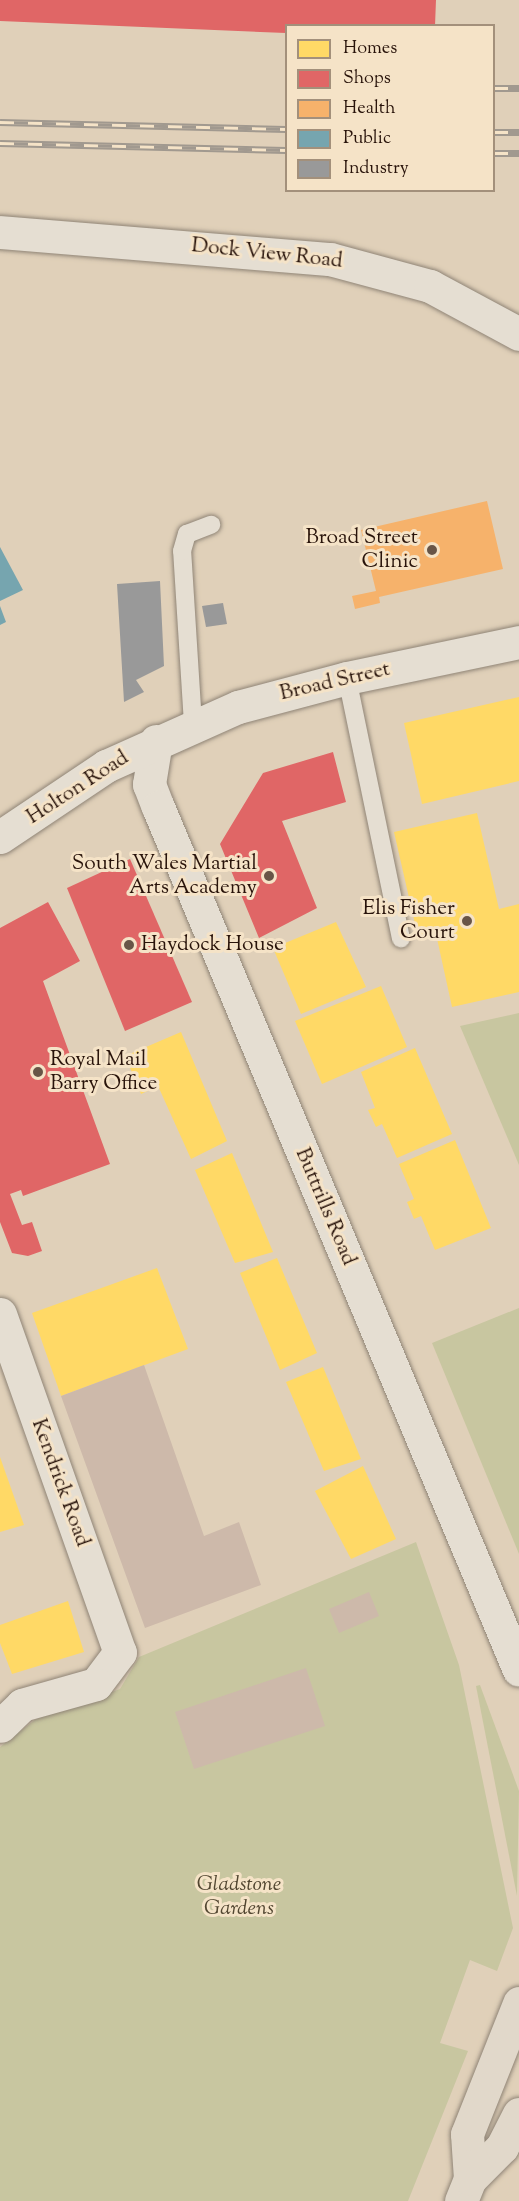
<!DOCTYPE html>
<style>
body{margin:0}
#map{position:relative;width:519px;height:2201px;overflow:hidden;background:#e0d0b9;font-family:"Sorts Mill Goudy",serif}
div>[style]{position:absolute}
.green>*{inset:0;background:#c8c6a0}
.homes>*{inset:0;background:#ffd966}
.shops>*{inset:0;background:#e06666}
.health>*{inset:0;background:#f6b26b}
.public>*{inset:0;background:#76a5af}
.industry>*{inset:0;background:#999}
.building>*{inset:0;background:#cdb9aa}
.roads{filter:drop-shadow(0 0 2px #8f8476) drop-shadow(0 0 2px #8f8476)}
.service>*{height:18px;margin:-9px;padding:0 9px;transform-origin:9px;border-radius:9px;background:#e5ded2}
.minor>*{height:33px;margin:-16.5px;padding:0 16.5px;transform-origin:16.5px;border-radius:16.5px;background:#e5ded2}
.tertiary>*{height:33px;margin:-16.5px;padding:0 16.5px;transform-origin:16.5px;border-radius:16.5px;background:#e5ded2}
.secondary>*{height:33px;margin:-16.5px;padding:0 16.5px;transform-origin:16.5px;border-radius:16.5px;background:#e5ded2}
.primary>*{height:33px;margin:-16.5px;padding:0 16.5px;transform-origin:16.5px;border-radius:16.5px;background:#e1d8ca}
.rail>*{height:7px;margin-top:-3.5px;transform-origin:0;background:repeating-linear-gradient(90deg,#f5e3c7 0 14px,#a1998f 0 28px);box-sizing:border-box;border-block:2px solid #a1998f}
.dots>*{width:16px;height:16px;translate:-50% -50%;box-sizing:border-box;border:3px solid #f5e3c7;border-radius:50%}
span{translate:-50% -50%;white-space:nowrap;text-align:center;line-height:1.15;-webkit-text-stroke:6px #f5e3c7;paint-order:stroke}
.street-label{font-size:21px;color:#28130a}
.poi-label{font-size:21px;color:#28130a}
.right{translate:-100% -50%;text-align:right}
.left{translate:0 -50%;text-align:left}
.park-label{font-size:21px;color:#524631;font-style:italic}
.legend{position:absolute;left:285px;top:24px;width:210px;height:168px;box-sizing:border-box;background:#f5e3c7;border:2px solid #a3907b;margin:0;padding:8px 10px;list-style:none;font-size:18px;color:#28130a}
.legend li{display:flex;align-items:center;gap:12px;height:30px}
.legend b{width:30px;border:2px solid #a3907b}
</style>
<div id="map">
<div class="green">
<i style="clip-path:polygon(519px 1013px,519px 1165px,460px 1026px)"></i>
<i style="clip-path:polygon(519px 1308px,519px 1554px,432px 1343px)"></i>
<i style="clip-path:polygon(416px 1542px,459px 1665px,513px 1928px,497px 1971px,470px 1960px,440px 2043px,468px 2051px,408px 2201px,0 2201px,0 1747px,36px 1719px,120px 1689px,139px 1657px)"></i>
<i style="clip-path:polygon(480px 1685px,519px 1791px,517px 1896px,476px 1686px)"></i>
</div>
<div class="homes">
<i style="clip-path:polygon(519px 697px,519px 781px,422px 804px,404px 723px)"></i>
<i style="clip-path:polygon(477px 813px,499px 909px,519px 904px,519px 992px,452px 1007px,436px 934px,418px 937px,394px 832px)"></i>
<i style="clip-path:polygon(336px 922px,366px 987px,301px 1014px,273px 948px)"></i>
<i style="clip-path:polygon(381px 986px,407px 1047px,322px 1084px,295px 1021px)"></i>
<i style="clip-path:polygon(181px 1032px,227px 1141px,191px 1159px,158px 1086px,141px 1094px,125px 1056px)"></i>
<i style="clip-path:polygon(415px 1048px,452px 1134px,397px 1158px,382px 1124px,376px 1127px,368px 1110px,375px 1108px,361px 1072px)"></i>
<i style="clip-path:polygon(455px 1140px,491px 1228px,435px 1250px,421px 1216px,414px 1219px,407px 1202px,414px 1199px,399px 1164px)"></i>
<i style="clip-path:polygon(232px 1153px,273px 1252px,235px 1263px,195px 1170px)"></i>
<i style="clip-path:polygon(277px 1258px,317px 1353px,280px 1370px,240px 1273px)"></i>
<i style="clip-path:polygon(157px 1268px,188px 1349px,61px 1396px,32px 1313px)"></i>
<i style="clip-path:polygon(323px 1367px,361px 1459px,324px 1471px,286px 1382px)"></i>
<i style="clip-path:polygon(0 1457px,24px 1525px,0 1532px)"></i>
<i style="clip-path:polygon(363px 1466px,396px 1539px,351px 1559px,315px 1491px)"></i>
<i style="clip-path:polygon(68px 1601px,84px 1652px,12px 1674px,0 1643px,0 1625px)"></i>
</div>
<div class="shops">
<i style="clip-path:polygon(0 0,436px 0,435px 26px,286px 26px,286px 33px,0 21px)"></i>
<i style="clip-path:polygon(333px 752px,346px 802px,282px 821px,317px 908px,259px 938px,220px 844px,263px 773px)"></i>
<i style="clip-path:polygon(130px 859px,192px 1002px,125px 1031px,67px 888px)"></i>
<i style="clip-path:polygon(48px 902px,80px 961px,43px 981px,110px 1164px,23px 1196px,21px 1190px,10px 1194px,22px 1225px,32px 1222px,42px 1251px,28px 1256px,12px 1253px,0 1222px,0 928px)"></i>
</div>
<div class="health">
<i style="clip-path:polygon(487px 501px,503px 569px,379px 597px,380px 603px,355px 609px,352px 596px,376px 591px,361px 530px)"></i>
</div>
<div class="public">
<i style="clip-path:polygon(0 547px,23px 590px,0 601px)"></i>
<i style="clip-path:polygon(0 606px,6px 622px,0 625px)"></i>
</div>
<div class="industry">
<i style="clip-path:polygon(160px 581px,164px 666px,136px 680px,144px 692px,124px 702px,117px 584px)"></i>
<i style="clip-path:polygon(223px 603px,227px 624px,206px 627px,202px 606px)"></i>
</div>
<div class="building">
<i style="clip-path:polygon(144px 1365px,204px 1536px,239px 1522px,261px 1585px,145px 1628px,61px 1396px)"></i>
<i style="clip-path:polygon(369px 1592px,379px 1616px,339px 1633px,329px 1609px)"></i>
<i style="clip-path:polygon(306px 1668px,325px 1726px,194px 1769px,175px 1712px)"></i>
</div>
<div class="roads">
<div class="service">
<i style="left:347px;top:678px;width:266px;rotate:78.3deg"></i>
<i style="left:193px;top:724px;width:173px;rotate:-93.6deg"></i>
<i style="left:182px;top:551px;width:18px;rotate:-74deg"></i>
<i style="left:187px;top:534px;width:26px;rotate:-21deg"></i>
</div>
<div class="minor">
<i style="left:0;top:232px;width:331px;rotate:4.7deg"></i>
<i style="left:330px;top:259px;width:104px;rotate:15.1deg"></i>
<i style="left:430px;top:286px;width:101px;rotate:28.3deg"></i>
<i style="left:0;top:1314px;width:359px;rotate:70.5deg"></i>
<i style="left:120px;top:1652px;width:40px;rotate:127deg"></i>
<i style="left:96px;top:1684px;width:77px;rotate:164.2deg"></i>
<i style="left:22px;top:1705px;width:30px;rotate:136deg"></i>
</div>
<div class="tertiary">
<i style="left:156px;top:741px;width:44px;rotate:99.2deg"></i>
<i style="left:149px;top:784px;width:25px;rotate:69deg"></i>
<i style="left:158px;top:807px;width:935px;rotate:67.3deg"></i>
</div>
<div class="secondary">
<i style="left:0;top:837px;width:128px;rotate:-33.8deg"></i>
<i style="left:106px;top:766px;width:145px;rotate:-24.1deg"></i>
<i style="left:238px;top:707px;width:113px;rotate:-14.9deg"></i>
<i style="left:347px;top:678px;width:176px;rotate:-11.8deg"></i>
</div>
<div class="primary">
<i style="left:470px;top:2179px;width:45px;rotate:-93.8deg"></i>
<i style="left:467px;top:2134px;width:141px;rotate:-68.3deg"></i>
<i style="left:461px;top:2201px;width:24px;rotate:-68deg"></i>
<i style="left:470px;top:2179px;width:45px;rotate:-45deg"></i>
<i style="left:502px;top:2147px;width:37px;rotate:-63deg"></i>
</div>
</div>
<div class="rail">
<i style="left:494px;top:88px;width:25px"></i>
<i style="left:0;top:122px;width:286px;rotate:1.4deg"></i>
<i style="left:494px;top:132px;width:25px"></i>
<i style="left:0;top:143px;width:286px;rotate:1.4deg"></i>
<i style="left:494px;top:153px;width:25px"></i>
</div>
<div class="dots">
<i style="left:432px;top:550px;background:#685547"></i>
<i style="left:269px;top:876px;background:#685547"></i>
<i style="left:467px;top:921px;background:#685547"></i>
<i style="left:129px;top:945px;background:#685547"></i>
<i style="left:38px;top:1072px;background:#685547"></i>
</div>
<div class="street-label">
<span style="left:267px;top:254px;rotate:6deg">Dock View Road</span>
<span style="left:335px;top:682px;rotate:-13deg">Broad Street</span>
<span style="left:78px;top:788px;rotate:-33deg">Holton Road</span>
<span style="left:325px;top:1207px;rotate:67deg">Buttrills Road</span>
<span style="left:60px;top:1483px;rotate:70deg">Kendrick Road</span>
</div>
<div class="poi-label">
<span class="right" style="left:418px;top:550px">Broad Street<br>Clinic</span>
<span class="right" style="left:257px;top:876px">South Wales Martial<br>Arts Academy</span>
<span class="right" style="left:455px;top:921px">Elis Fisher<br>Court</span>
<span class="left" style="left:141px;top:945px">Haydock House</span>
<span class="left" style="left:50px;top:1072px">Royal Mail<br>Barry Office</span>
</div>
<div class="park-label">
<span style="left:239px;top:1897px">Gladstone<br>Gardens</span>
</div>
<ul class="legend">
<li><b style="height:16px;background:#ffd966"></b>Homes</li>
<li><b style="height:16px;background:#e06666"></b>Shops</li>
<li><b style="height:16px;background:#f6b26b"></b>Health</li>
<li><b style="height:16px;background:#76a5af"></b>Public</li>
<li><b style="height:16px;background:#999"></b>Industry</li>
</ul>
</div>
